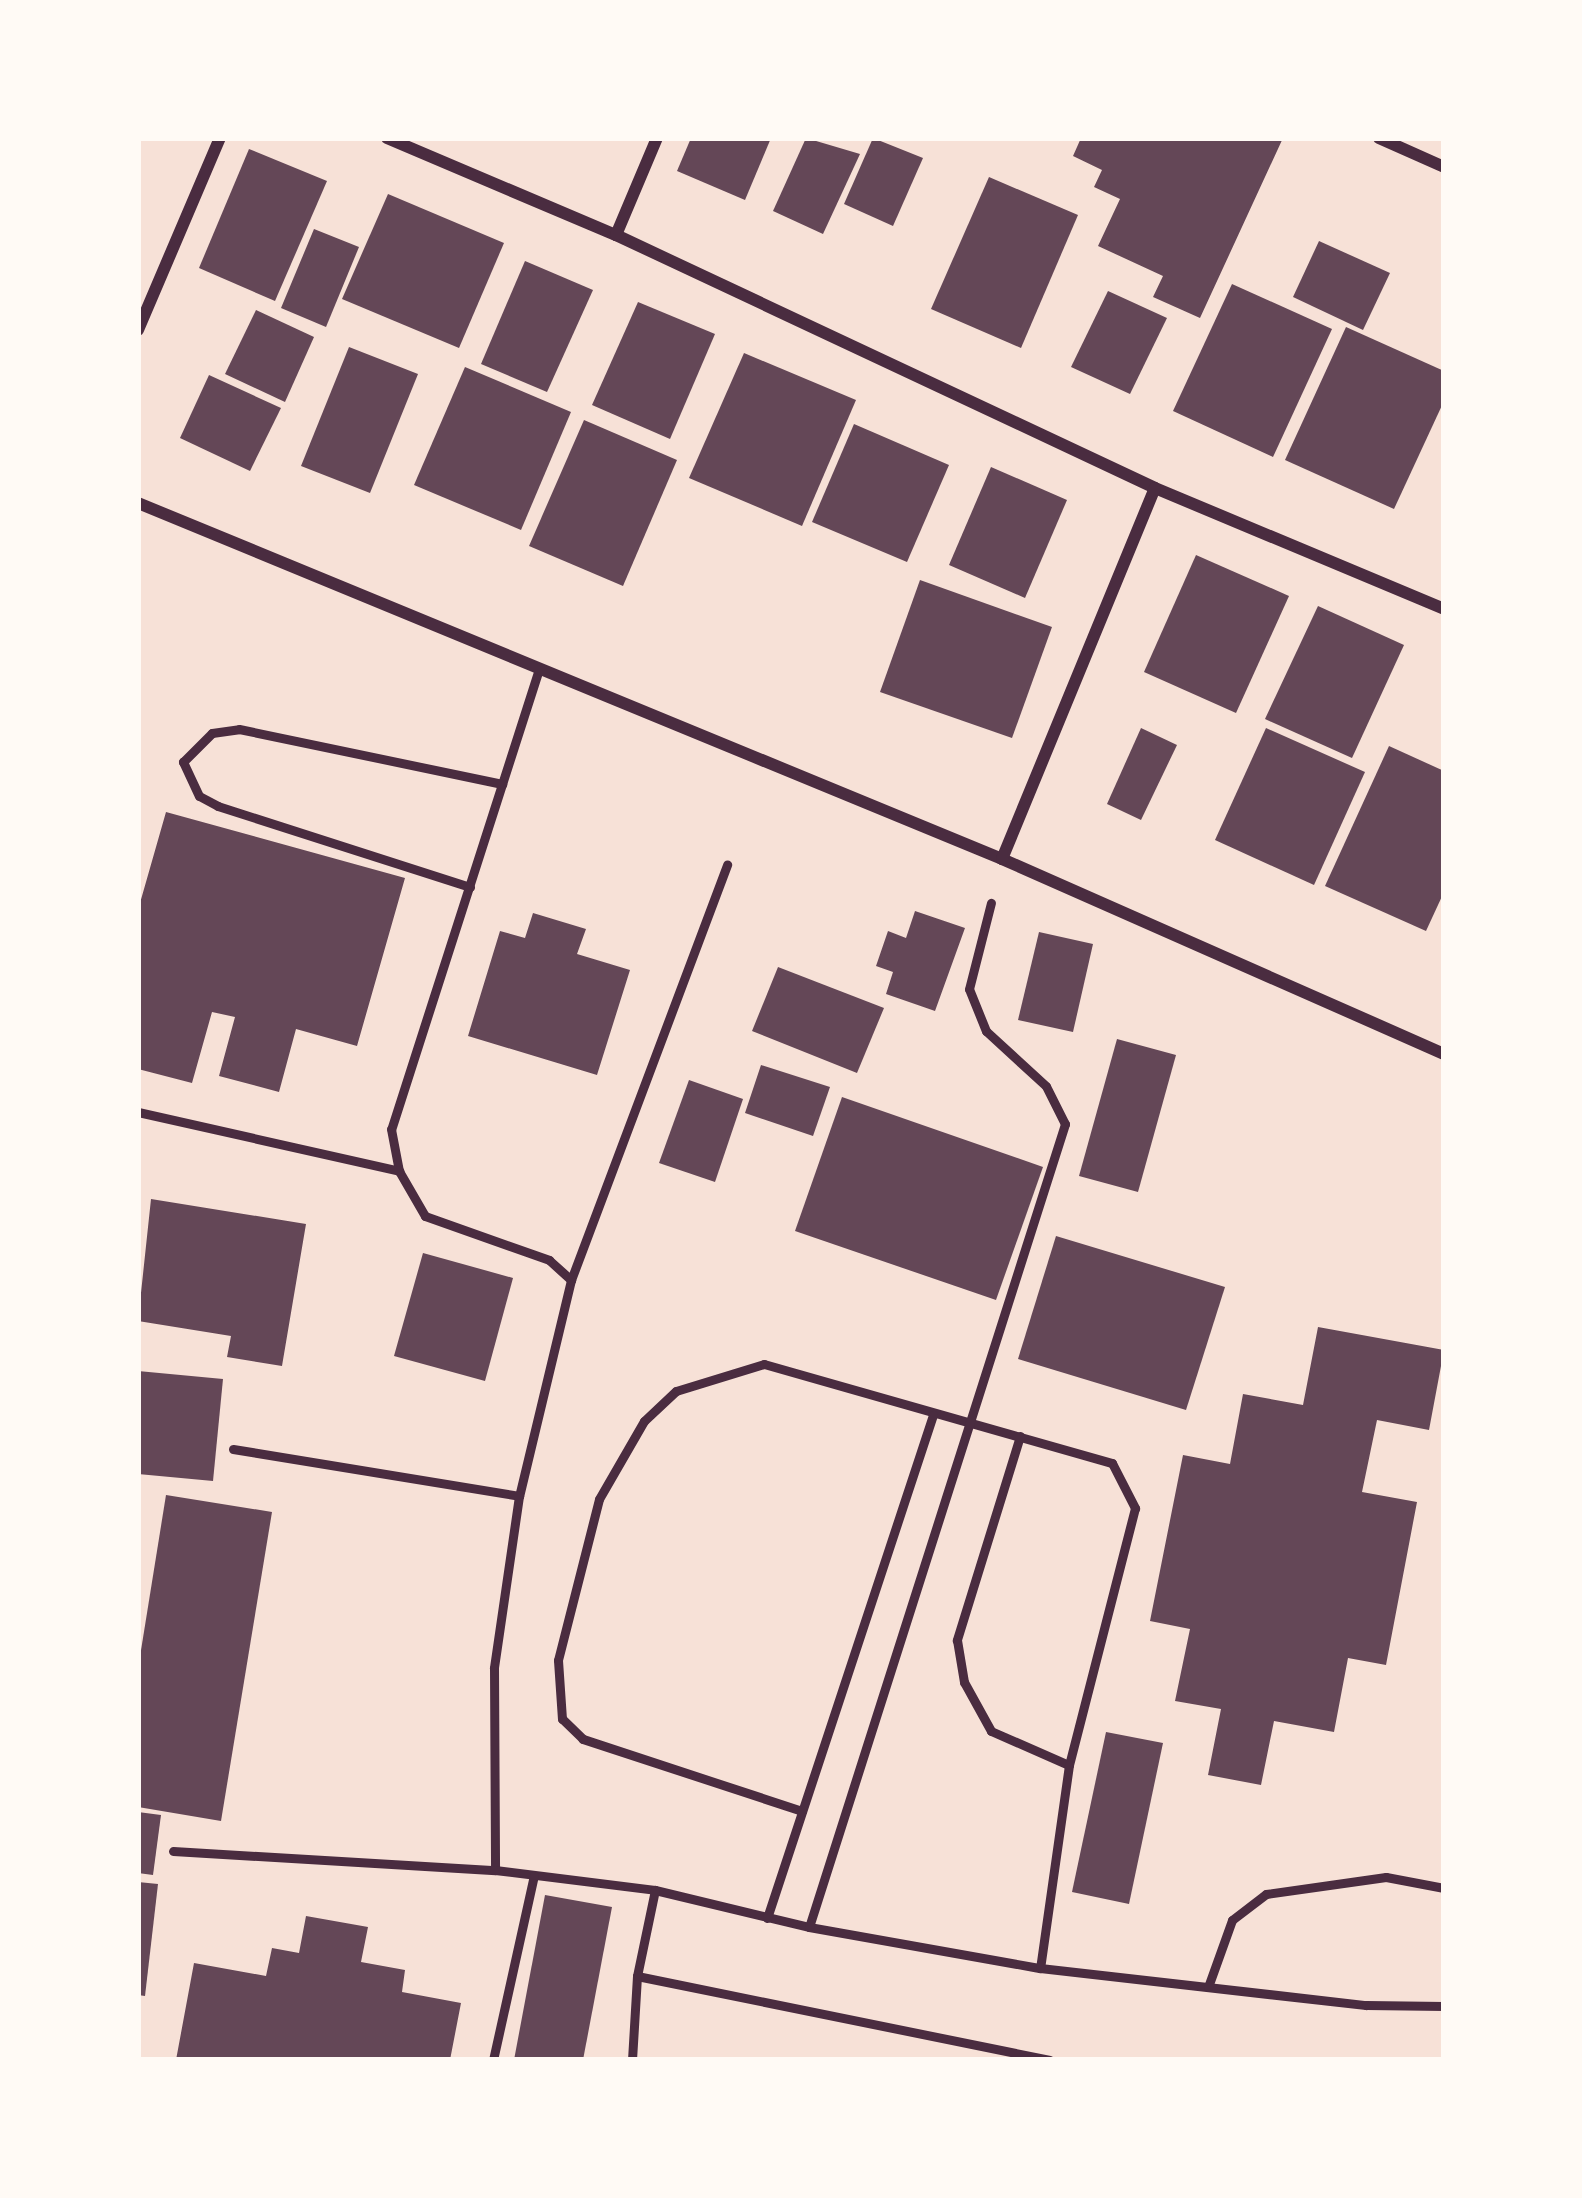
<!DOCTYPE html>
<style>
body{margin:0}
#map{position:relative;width:1582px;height:2198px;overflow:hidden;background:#f7e1d7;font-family:"IBM Plex Serif",serif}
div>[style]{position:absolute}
.building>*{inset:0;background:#644757}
.service>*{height:9px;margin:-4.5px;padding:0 4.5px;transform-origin:4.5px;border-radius:4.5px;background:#4a2c40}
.minor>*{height:12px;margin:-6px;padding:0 6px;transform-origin:6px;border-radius:6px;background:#4a2c40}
span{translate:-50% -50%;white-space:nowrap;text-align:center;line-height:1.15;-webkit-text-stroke:12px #fffaf5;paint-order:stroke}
.frame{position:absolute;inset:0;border:141px solid #fffaf5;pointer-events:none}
</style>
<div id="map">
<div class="building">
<i style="clip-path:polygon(691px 138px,771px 138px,745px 200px,677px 171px)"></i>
<i style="clip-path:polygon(806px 138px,860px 154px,823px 234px,773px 211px)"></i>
<i style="clip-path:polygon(873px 138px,923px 158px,893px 226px,844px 204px)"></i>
<i style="clip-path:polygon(1081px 138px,1283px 138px,1200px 318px,1153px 297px,1163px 276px,1098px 246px,1120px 199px,1094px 187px,1102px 170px,1073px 156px)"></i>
<i style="clip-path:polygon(249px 149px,327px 181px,275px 301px,199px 268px)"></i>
<i style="clip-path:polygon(989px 177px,1078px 215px,1021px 348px,931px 309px)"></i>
<i style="clip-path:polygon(388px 194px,504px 243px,459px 348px,342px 299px)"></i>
<i style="clip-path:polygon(314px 229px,359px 247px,326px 327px,281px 308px)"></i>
<i style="clip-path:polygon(1319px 241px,1390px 273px,1363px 330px,1293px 297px)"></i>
<i style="clip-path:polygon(525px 261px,593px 290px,547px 392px,481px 364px)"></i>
<i style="clip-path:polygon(1232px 284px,1332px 329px,1273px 457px,1173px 411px)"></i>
<i style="clip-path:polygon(1108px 291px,1167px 318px,1130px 394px,1071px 367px)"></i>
<i style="clip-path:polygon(638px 302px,715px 334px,670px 439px,592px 405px)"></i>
<i style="clip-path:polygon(256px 310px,314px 337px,285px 402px,225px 374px)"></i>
<i style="clip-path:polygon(1346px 327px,1444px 371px,1444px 401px,1394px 509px,1285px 460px)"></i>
<i style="clip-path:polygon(349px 347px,418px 374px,370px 493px,301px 466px)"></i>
<i style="clip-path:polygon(744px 353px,856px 400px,802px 526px,689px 478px)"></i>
<i style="clip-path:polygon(465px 367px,571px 412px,521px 530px,414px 485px)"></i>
<i style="clip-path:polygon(209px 375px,281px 408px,250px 471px,180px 438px)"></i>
<i style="clip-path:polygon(584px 420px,677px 460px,623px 586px,529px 546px)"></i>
<i style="clip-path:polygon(854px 424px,949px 465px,907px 562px,812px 522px)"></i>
<i style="clip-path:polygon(991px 467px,1067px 500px,1025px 598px,949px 565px)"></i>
<i style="clip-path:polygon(1196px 555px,1289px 596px,1236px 713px,1144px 672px)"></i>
<i style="clip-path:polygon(920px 580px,1052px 627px,1012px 738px,880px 692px)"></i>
<i style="clip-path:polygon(1318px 606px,1404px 645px,1352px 758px,1265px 719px)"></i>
<i style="clip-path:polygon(1141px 728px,1177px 745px,1141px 820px,1107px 804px)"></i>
<i style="clip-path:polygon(1266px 728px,1365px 772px,1314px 885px,1215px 840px)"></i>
<i style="clip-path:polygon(1389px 746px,1444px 771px,1444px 892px,1426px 931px,1325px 886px)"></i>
<i style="clip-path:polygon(166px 812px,405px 878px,357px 1046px,296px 1029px,279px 1092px,219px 1076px,235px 1017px,212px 1012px,192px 1083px,138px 1069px,138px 910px)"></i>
<i style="clip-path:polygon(915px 911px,965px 928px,935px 1011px,886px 994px,893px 972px,876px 966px,888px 931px,906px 938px)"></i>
<i style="clip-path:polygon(533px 913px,586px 929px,577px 954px,630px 970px,597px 1075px,468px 1036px,500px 931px,525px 938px)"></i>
<i style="clip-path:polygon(1039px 932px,1093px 944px,1073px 1032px,1018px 1020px)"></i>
<i style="clip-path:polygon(778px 967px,884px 1008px,857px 1073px,752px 1031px)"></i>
<i style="clip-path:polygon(1117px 1039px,1176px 1055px,1138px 1192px,1079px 1176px)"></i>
<i style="clip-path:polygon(761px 1065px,830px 1087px,813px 1136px,745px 1113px)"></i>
<i style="clip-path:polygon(689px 1080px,743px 1099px,715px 1182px,659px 1163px)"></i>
<i style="clip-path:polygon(842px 1097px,1043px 1167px,996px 1300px,795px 1231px)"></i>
<i style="clip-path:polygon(151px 1199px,306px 1224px,282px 1366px,227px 1357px,231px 1336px,138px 1321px)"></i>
<i style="clip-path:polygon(1056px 1236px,1225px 1287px,1186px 1410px,1018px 1359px)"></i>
<i style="clip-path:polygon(423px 1253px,513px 1278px,485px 1381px,394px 1356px)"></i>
<i style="clip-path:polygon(1318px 1327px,1444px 1350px,1429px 1430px,1377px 1420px,1362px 1492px,1417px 1502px,1386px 1665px,1348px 1658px,1334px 1732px,1274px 1721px,1261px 1785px,1208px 1775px,1221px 1709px,1175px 1701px,1190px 1629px,1150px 1621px,1183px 1455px,1230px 1464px,1243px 1394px,1303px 1405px)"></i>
<i style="clip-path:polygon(138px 1371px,223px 1379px,213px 1481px,138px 1474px)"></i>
<i style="clip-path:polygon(166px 1495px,272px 1512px,221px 1821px,138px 1807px,138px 1669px)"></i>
<i style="clip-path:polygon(1106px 1732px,1163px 1743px,1129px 1904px,1072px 1892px)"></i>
<i style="clip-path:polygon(138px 1812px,161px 1815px,153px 1875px,138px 1873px)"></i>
<i style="clip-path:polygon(138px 1882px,158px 1884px,145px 1996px,138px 1995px)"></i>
<i style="clip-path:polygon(545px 1895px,612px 1907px,583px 2060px,514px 2060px)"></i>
<i style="clip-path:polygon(306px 1916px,368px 1927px,361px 1962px,405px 1970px,402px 1992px,461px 2003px,450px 2060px,176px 2060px,194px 1963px,266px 1976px,272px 1948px,299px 1953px)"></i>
</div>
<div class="service">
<i style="left:538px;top:672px;width:480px;rotate:107.8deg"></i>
<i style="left:391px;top:1129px;width:43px;rotate:79.2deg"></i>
<i style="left:399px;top:1171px;width:52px;rotate:60deg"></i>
<i style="left:425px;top:1216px;width:132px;rotate:19.5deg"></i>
<i style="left:549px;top:1260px;width:30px;rotate:42deg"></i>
<i style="left:571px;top:1280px;width:222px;rotate:103.5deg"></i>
<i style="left:519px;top:1496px;width:174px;rotate:98.3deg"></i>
<i style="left:494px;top:1668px;width:202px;rotate:89.7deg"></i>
<i style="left:495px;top:1870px;width:161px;rotate:7.1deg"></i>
<i style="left:655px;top:1890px;width:158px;rotate:13.5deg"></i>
<i style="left:809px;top:1927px;width:235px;rotate:10.1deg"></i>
<i style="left:1040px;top:1968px;width:328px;rotate:6.5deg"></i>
<i style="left:1366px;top:2005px;width:78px;rotate:0.7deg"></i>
<i style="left:470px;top:887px;width:265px;rotate:-162.2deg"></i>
<i style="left:218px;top:806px;width:21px;rotate:-152deg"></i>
<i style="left:199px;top:796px;width:38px;rotate:-115deg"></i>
<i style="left:183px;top:762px;width:41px;rotate:-45deg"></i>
<i style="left:212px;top:733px;width:27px;rotate:-8deg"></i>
<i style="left:239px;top:729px;width:269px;rotate:11.8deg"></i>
<i style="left:138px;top:1112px;width:268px;rotate:12.7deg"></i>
<i style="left:571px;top:1280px;width:444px;rotate:-69.4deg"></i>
<i style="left:1020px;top:1436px;width:214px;rotate:107.2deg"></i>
<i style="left:957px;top:1640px;width:43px;rotate:80.5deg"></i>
<i style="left:964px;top:1682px;width:56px;rotate:61.1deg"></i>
<i style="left:991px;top:1731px;width:85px;rotate:23.6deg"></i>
<i style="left:233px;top:1449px;width:290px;rotate:9.3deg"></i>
<i style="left:802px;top:1811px;width:231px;rotate:-161.8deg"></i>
<i style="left:583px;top:1739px;width:29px;rotate:-136deg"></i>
<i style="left:562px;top:1719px;width:59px;rotate:-93.9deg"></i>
<i style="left:558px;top:1660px;width:166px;rotate:-75.7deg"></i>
<i style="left:599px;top:1499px;width:90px;rotate:-60deg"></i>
<i style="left:644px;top:1421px;width:44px;rotate:-43.2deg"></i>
<i style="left:676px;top:1391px;width:92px;rotate:-17.1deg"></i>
<i style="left:764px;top:1364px;width:362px;rotate:15.9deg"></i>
<i style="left:1112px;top:1463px;width:51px;rotate:62.9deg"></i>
<i style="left:1135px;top:1508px;width:265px;rotate:104.4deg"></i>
<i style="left:1069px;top:1765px;width:205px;rotate:98.1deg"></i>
<i style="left:173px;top:1851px;width:323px;rotate:3.4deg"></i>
<i style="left:767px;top:1918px;width:530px;rotate:-71.74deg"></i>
<i style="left:809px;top:1927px;width:843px;rotate:-72.32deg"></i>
<i style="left:1065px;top:1124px;width:42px;rotate:-116.6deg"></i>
<i style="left:1046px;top:1086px;width:81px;rotate:-137.5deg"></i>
<i style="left:986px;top:1031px;width:45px;rotate:-112deg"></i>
<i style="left:969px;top:989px;width:89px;rotate:-75.7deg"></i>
<i style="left:637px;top:1976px;width:421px;rotate:11.5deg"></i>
<i style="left:1208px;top:1987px;width:71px;rotate:-70.3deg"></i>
<i style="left:1232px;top:1920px;width:43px;rotate:-37.4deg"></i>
<i style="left:1266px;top:1894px;width:121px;rotate:-8.1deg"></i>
<i style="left:1386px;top:1877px;width:59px;rotate:10.7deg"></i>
<i style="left:493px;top:2060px;width:189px;rotate:-77.5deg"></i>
<i style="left:632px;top:2060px;width:84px;rotate:-86.6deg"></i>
<i style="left:637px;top:1976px;width:88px;rotate:-78.2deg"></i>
</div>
<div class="minor">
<i style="left:387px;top:138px;width:249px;rotate:23deg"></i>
<i style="left:616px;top:235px;width:595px;rotate:25.14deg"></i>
<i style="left:1155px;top:488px;width:313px;rotate:22.7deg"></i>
<i style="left:1379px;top:138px;width:71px;rotate:24deg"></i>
<i style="left:616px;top:235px;width:105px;rotate:-67.1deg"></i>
<i style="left:138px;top:330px;width:209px;rotate:-66.9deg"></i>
<i style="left:138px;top:503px;width:934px;rotate:22.39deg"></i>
<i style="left:1002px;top:859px;width:483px;rotate:23.8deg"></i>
<i style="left:1002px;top:859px;width:401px;rotate:-67.6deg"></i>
</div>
<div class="frame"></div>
</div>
